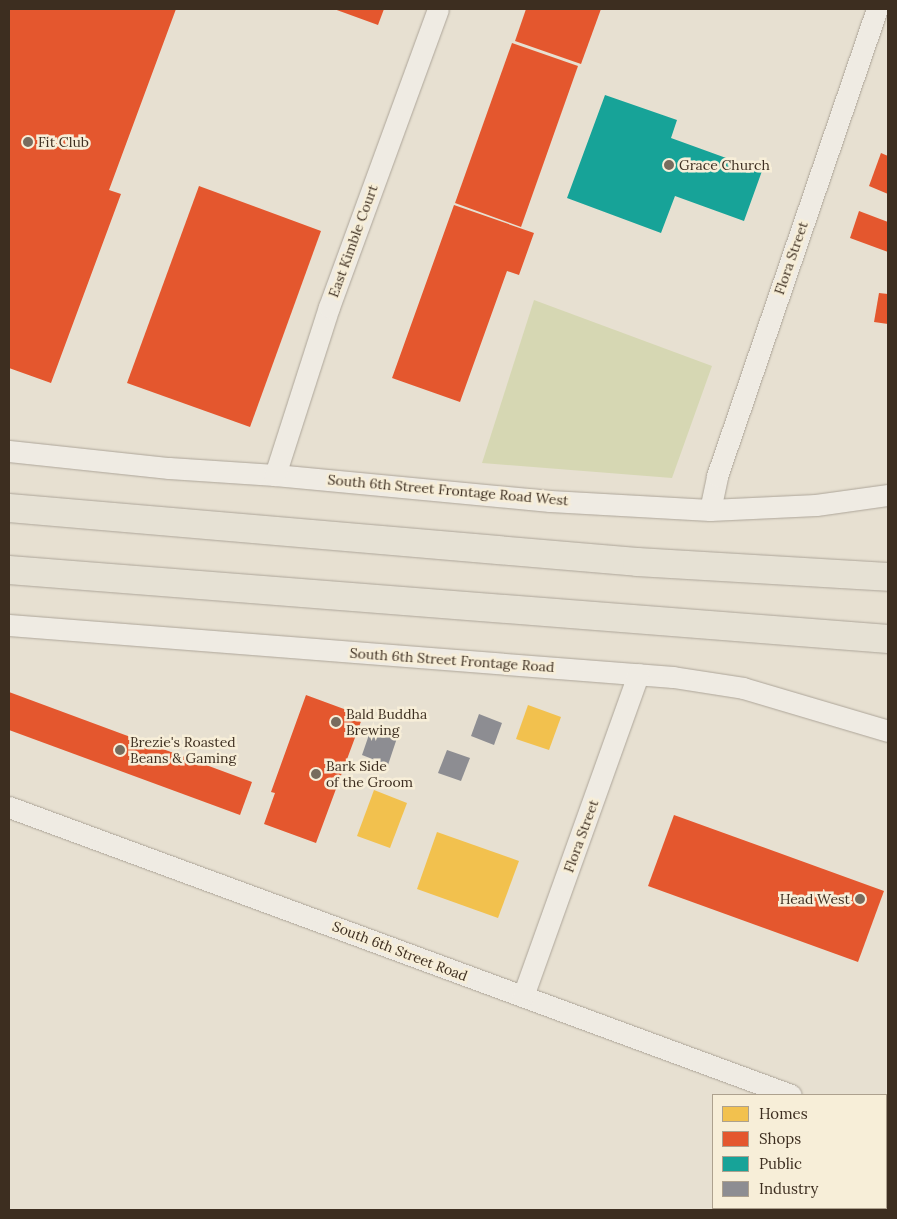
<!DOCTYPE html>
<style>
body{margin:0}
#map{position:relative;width:897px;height:1219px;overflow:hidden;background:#e7e0d1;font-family:Lora,serif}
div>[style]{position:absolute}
.green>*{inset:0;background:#d6d7b3}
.homes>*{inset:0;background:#f2c14e}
.shops>*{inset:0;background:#e4572e}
.public>*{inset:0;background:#17a398}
.industry>*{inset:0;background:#8d8d92}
.roads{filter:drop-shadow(0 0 1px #ada599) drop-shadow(0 0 1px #ada599)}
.street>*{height:21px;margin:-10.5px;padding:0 10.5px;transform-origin:10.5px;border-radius:10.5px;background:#efebe3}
.primary>*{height:28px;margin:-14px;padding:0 14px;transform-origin:14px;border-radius:14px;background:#e6e1d4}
.dots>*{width:14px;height:14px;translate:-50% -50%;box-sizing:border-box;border:2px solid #f7eed8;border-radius:50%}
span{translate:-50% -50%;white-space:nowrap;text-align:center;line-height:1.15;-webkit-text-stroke:5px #f7eed8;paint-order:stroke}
.poi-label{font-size:14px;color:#3d2e20}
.left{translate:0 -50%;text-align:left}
.right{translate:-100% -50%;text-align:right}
.street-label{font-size:14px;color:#3d2e20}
.frame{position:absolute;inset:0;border:10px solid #3d2e20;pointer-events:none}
.legend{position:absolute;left:712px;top:1094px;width:175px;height:115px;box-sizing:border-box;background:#f7eed8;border:1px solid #ada18e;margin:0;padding:6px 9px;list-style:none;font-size:15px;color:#3d2e20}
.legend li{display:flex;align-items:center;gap:10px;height:25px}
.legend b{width:25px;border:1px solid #ada18e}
</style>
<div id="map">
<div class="green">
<i style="clip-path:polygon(534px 300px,712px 366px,672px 478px,482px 463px)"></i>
</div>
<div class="homes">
<i style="clip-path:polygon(528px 705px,561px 717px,549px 750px,516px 739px)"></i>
<i style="clip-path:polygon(374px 790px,407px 803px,390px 848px,357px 836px)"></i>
<i style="clip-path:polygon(437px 832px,519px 861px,498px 918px,417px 889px)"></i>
</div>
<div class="shops">
<i style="clip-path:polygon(9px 9px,176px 9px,109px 190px,121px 194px,51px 383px,9px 368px)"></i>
<i style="clip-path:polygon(334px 9px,384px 9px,378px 25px)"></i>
<i style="clip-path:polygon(526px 9px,601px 9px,581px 64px,515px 41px)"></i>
<i style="clip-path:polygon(512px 43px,578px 66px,521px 227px,455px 203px)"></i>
<i style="clip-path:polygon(881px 153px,888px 156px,888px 194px,869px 186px)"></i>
<i style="clip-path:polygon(199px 186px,321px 231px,250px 427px,127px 383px)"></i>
<i style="clip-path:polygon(454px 205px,534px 233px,519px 275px,507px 271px,460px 402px,392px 378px)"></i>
<i style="clip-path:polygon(859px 211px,888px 222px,888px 252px,850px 238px)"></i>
<i style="clip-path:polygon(879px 293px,888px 294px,888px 324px,874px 322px)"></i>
<i style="clip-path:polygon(9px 692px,252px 782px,240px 815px,9px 730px)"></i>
<i style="clip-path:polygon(306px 695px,363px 716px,316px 843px,264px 824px,275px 793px,271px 792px)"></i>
<i style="clip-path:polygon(674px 815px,884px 891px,858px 962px,648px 886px)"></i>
</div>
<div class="public">
<i style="clip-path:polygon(605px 95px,677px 120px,671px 138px,762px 171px,744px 221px,675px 196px,661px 233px,567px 198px)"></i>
</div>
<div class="industry">
<i style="clip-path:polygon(479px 714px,502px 723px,494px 745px,471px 736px)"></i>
<i style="clip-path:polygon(372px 726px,398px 735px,388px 765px,362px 755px)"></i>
<i style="clip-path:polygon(447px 750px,470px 758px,461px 781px,438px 773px)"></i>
</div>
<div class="roads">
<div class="street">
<i style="left:9px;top:451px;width:161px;rotate:6.1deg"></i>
<i style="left:169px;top:468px;width:106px;rotate:3.8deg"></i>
<i style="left:275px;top:475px;width:276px;rotate:5.4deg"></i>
<i style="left:550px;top:501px;width:160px;rotate:3.2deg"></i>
<i style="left:710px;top:510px;width:106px;rotate:-2.7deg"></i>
<i style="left:816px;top:505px;width:73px;rotate:-7.9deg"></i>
<i style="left:275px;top:475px;width:176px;rotate:-72.2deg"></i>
<i style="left:329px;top:307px;width:317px;rotate:-69.9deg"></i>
<i style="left:710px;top:510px;width:35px;rotate:-78deg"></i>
<i style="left:717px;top:476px;width:494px;rotate:-71.1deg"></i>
<i style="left:9px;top:625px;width:666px;rotate:4.48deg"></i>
<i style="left:673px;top:677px;width:71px;rotate:8.9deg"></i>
<i style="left:743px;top:688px;width:151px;rotate:16.5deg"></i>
<i style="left:9px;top:807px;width:833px;rotate:20.22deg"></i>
<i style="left:523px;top:996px;width:342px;rotate:-70.3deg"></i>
<i style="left:886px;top:1130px;width:2px;rotate:27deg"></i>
</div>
<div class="primary">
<i style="left:9px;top:508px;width:630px;rotate:4.91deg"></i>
<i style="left:637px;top:562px;width:251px;rotate:3.4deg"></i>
<i style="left:9px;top:570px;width:882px;rotate:4.49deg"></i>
</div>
</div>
<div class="dots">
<i style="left:28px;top:142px;background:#786c5e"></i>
<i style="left:669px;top:165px;background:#786c5e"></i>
<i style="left:336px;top:722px;background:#786c5e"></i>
<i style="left:120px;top:750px;background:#786c5e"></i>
<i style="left:316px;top:774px;background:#786c5e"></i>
<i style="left:860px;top:899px;background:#786c5e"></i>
</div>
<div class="poi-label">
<span class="left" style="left:38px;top:142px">Fit Club</span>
<span class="left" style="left:679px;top:165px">Grace Church</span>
<span class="left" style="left:346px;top:722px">Bald Buddha<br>Brewing</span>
<span class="left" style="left:130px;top:750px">Brezie's Roasted<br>Beans &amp; Gaming</span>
<span class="left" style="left:326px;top:774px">Bark Side<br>of the Groom</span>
<span class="right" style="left:850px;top:899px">Head West</span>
</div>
<div class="street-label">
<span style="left:353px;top:241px;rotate:-70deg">East Kimble Court</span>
<span style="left:791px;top:258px;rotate:-71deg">Flora Street</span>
<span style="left:448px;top:490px;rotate:5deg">South 6th Street Frontage Road West</span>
<span style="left:452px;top:660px;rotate:4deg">South 6th Street Frontage Road</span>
<span style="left:581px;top:836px;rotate:-70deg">Flora Street</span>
<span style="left:400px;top:951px;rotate:21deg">South 6th Street Road</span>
</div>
<div class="frame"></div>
<ul class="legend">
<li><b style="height:14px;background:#f2c14e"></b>Homes</li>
<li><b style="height:14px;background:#e4572e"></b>Shops</li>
<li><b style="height:14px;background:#17a398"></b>Public</li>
<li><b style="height:14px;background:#8d8d92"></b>Industry</li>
</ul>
</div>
